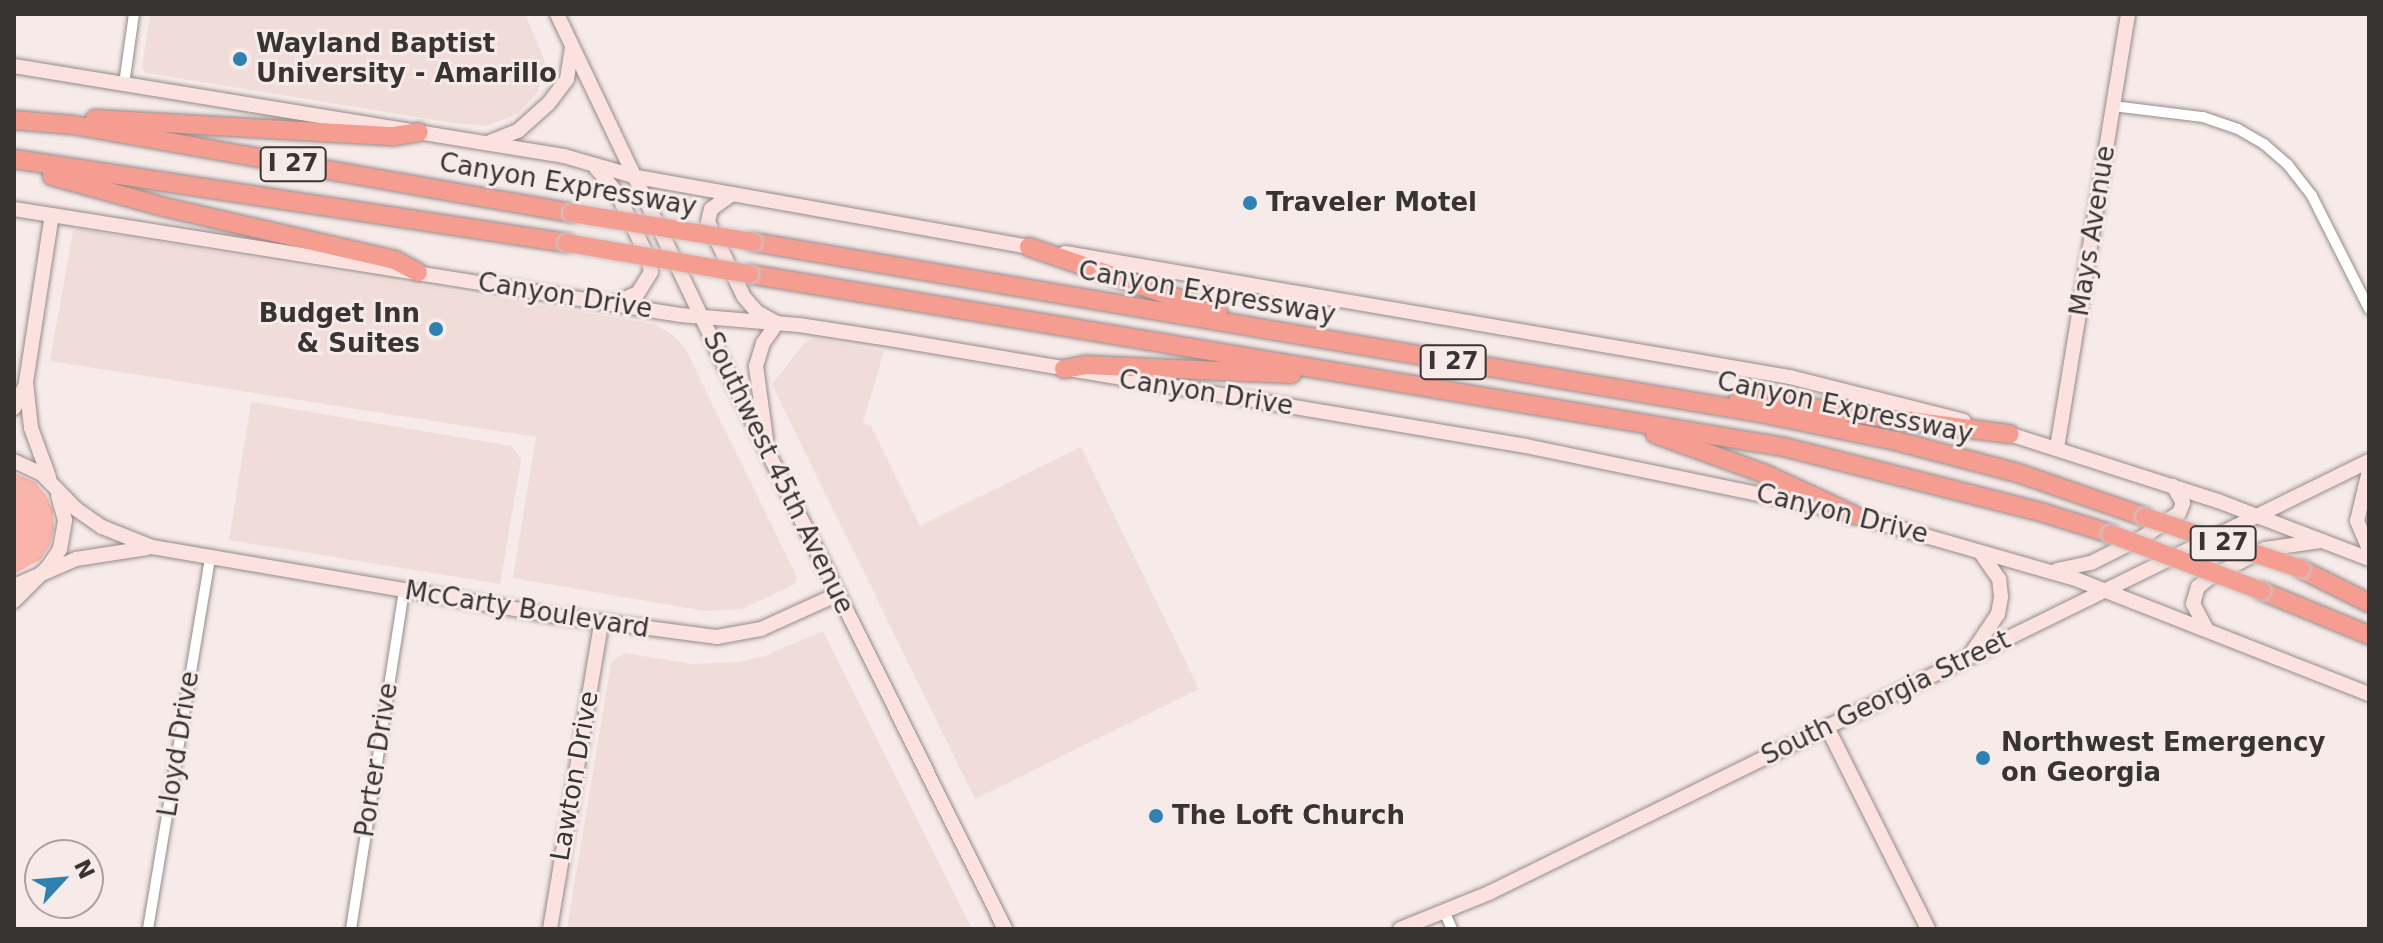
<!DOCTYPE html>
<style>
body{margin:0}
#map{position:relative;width:2383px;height:943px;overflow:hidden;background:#f6ebe9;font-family:"DejaVu Sans",sans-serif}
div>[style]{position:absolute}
.built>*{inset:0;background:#f0ddda}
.green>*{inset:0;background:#fab5ab}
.roads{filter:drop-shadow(0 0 2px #958b8a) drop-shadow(0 0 2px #958b8a)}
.street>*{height:10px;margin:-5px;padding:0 5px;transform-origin:5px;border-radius:5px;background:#fff}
.secondary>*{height:14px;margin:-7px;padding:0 7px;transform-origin:7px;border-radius:7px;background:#fce2de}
.highway>*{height:18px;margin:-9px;padding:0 9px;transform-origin:9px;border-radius:9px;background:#f49d90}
.bridges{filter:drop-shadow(0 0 2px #cbcaca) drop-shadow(0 0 2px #cbcaca)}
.highway-bridge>*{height:18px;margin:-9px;padding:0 9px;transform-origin:9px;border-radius:9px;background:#f49d90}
.dots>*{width:22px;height:22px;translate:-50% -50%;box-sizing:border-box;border:4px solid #f6ebe9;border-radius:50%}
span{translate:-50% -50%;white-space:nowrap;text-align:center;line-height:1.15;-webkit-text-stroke:6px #f6ebe9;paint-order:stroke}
.shield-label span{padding:2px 6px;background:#f6ebe9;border:2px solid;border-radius:6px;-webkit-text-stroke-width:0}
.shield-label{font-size:24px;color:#383433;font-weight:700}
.poi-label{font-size:26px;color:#383433;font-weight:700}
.left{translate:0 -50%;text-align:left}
.right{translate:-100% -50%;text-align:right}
.street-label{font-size:26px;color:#383433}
.frame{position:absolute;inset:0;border:16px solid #383433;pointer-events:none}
.north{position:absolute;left:24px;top:839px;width:80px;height:80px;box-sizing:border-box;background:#f6ebe9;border:2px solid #aaa2a0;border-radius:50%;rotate:64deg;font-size:22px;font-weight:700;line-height:32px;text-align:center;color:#383433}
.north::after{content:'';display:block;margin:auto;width:28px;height:36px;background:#2e81b1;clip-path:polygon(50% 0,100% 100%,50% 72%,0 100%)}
</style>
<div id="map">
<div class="built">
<i style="clip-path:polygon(150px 14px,525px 14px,546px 64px,537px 93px,518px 114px,487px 126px,453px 123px,146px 73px,142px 68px)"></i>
<i style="clip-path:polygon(78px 229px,654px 324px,673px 335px,685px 348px,797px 577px,795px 584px,742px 609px,705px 611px,513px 578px,536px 437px,50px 361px,73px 231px)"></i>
<i style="clip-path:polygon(815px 338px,884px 351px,863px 423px,871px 426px,920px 526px,1081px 447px,1199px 689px,975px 799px,772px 385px,804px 343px)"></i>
<i style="clip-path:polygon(251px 402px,512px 446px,521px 460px,500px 584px,229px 540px)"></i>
<i style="clip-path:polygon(823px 631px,972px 929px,567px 929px,611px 663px,624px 653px,693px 664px,738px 662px,765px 656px)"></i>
</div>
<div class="green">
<i style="clip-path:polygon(14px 473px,35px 482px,46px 495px,53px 511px,54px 529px,50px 545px,40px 560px,14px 574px)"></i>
</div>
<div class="roads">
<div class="street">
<i style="left:124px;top:84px;width:71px;rotate:-81.9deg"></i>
<i style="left:2113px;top:106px;width:91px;rotate:7deg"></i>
<i style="left:2203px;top:117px;width:37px;rotate:19deg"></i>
<i style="left:2238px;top:129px;width:30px;rotate:30deg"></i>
<i style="left:2264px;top:144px;width:32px;rotate:41deg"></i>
<i style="left:2288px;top:165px;width:39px;rotate:52deg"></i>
<i style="left:2312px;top:196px;width:127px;rotate:63.2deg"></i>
<i style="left:1444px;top:911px;width:20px;rotate:66deg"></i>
<i style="left:148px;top:929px;width:376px;rotate:-80.5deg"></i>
<i style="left:351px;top:929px;width:342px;rotate:-81.1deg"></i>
</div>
<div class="secondary">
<i style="left:557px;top:14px;width:372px;rotate:64.5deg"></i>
<i style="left:717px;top:350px;width:647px;rotate:63.55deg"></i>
<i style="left:14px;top:66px;width:557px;rotate:9.29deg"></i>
<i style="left:564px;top:156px;width:76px;rotate:16deg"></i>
<i style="left:637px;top:177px;width:405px;rotate:10.1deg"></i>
<i style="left:490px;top:142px;width:31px;rotate:-22deg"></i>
<i style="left:519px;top:130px;width:40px;rotate:-42deg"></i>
<i style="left:549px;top:103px;width:30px;rotate:-53deg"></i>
<i style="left:567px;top:79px;width:32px;rotate:-81deg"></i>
<i style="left:596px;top:168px;width:33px;rotate:50deg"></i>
<i style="left:617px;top:193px;width:74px;rotate:64.5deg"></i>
<i style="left:649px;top:260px;width:12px;rotate:81deg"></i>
<i style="left:651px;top:272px;width:25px;rotate:122deg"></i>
<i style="left:638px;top:293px;width:27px;rotate:156deg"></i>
<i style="left:732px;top:194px;width:26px;rotate:144deg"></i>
<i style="left:711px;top:209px;width:13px;rotate:103deg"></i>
<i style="left:708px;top:222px;width:83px;rotate:64.4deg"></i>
<i style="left:744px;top:297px;width:20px;rotate:49deg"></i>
<i style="left:757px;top:312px;width:23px;rotate:29deg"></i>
<i style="left:777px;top:323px;width:24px;rotate:125deg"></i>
<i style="left:763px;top:343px;width:24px;rotate:107deg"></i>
<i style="left:756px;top:366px;width:74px;rotate:82.2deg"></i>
<i style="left:14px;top:209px;width:674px;rotate:9.04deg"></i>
<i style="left:680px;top:315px;width:119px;rotate:4.8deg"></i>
<i style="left:799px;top:325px;width:98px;rotate:8.8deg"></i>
<i style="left:896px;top:340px;width:639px;rotate:9.55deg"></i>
<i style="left:1526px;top:446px;width:305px;rotate:11.7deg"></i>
<i style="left:1065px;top:253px;width:736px;rotate:9.71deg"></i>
<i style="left:1790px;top:377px;width:179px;rotate:14.2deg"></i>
<i style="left:14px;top:408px;width:25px;rotate:-63deg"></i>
<i style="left:2003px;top:432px;width:226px;rotate:17.8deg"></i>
<i style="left:2218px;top:501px;width:162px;rotate:21deg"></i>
<i style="left:2057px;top:448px;width:440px;rotate:-80.7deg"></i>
<i style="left:14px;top:461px;width:31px;rotate:25deg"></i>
<i style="left:42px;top:474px;width:49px;rotate:45.8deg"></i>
<i style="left:76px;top:509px;width:32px;rotate:35deg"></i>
<i style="left:102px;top:527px;width:54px;rotate:21.8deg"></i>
<i style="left:152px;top:547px;width:396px;rotate:9.7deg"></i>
<i style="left:542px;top:614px;width:177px;rotate:7.5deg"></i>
<i style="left:717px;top:637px;width:45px;rotate:-10.3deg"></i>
<i style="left:761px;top:629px;width:85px;rotate:-24.4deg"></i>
<i style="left:2369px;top:471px;width:51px;rotate:103.5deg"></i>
<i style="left:2357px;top:521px;width:30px;rotate:67deg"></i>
<i style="left:49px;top:477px;width:52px;rotate:-110.2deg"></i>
<i style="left:31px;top:428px;width:46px;rotate:-96.2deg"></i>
<i style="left:26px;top:382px;width:169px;rotate:-81.2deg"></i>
<i style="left:1845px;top:513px;width:242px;rotate:16deg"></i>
<i style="left:2078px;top:580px;width:313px;rotate:21.4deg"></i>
<i style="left:2057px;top:570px;width:35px;rotate:-12deg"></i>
<i style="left:2091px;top:563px;width:58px;rotate:-26.6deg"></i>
<i style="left:2143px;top:537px;width:43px;rotate:-33.7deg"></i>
<i style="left:2179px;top:513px;width:11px;rotate:-68deg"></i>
<i style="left:2183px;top:503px;width:20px;rotate:-120deg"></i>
<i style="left:14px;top:586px;width:68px;rotate:-23.5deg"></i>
<i style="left:76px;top:559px;width:72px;rotate:-8.8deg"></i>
<i style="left:14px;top:601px;width:48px;rotate:-45deg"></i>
<i style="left:48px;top:567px;width:22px;rotate:-56deg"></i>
<i style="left:60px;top:549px;width:29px;rotate:-80deg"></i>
<i style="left:65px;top:520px;width:25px;rotate:-106deg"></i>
<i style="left:2207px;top:630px;width:30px;rotate:-118deg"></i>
<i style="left:2193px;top:604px;width:18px;rotate:-74deg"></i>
<i style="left:2198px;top:587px;width:14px;rotate:-39deg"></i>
<i style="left:2209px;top:578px;width:63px;rotate:-27.4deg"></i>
<i style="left:2265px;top:549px;width:58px;rotate:-8deg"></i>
<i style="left:1969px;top:657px;width:52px;rotate:-56deg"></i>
<i style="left:1998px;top:614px;width:17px;rotate:-80deg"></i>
<i style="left:2001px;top:597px;width:18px;rotate:-96deg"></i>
<i style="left:1999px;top:579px;width:32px;rotate:-125deg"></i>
<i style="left:1827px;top:727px;width:226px;rotate:63.4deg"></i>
<i style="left:550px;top:929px;width:310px;rotate:-80.5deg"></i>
<i style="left:1400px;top:929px;width:96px;rotate:-22deg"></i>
<i style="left:1489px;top:893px;width:980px;rotate:-26.15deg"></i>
</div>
<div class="highway">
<i style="left:95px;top:119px;width:299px;rotate:3.3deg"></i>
<i style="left:394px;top:136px;width:25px;rotate:-9deg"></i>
<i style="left:14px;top:120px;width:59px;rotate:4.8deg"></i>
<i style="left:73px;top:125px;width:507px;rotate:10deg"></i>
<i style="left:14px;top:159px;width:559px;rotate:8.64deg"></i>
<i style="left:52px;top:176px;width:116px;rotate:15.5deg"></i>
<i style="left:164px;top:207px;width:237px;rotate:12.9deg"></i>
<i style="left:395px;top:260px;width:26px;rotate:28deg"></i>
<i style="left:753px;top:242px;width:1021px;rotate:9.64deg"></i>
<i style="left:1760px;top:413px;width:139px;rotate:11.6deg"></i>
<i style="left:1896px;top:441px;width:126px;rotate:14.7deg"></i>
<i style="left:2018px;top:473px;width:134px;rotate:19.1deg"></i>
<i style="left:1029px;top:247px;width:200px;rotate:19deg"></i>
<i style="left:749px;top:274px;width:1049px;rotate:9.49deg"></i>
<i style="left:1784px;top:447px;width:268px;rotate:14.2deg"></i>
<i style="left:2044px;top:513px;width:70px;rotate:17.4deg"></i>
<i style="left:1064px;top:369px;width:22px;rotate:-10deg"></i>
<i style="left:1086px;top:365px;width:206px;rotate:2.5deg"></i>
<i style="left:1739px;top:398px;width:273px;rotate:7.6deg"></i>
<i style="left:1655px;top:434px;width:115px;rotate:19.9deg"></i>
<i style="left:1763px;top:473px;width:100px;rotate:24.8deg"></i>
<i style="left:2301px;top:569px;width:76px;rotate:26.6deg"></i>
<i style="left:2262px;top:591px;width:116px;rotate:22.4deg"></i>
</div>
</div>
<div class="bridges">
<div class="highway-bridge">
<i style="left:572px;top:213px;width:183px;rotate:9.1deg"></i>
<i style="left:567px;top:243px;width:185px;rotate:9.7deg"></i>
<i style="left:2145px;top:517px;width:164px;rotate:18.4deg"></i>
<i style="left:2111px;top:534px;width:161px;rotate:20.7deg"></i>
</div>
</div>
<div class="dots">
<i style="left:240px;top:59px;background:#2e81b1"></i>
<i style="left:1250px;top:203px;background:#2e81b1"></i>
<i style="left:436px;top:329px;background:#2e81b1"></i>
<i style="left:1983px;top:758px;background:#2e81b1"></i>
<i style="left:1156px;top:816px;background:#2e81b1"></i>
</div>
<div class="shield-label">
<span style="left:293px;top:164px">I 27</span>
<span style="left:1453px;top:362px">I 27</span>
<span style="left:2223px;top:543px">I 27</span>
</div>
<div class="poi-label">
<span class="left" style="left:256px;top:59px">Wayland Baptist<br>University - Amarillo</span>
<span class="left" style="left:1266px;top:203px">Traveler Motel</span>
<span class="right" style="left:420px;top:329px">Budget Inn<br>&amp; Suites</span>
<span class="left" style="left:2001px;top:758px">Northwest Emergency<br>on Georgia</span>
<span class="left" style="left:1172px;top:816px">The Loft Church</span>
</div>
<div class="street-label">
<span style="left:568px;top:185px;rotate:10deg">Canyon Expressway</span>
<span style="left:2093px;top:231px;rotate:-81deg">Mays Avenue</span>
<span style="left:1207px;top:293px;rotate:10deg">Canyon Expressway</span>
<span style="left:565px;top:296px;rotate:9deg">Canyon Drive</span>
<span style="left:1206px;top:393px;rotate:9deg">Canyon Drive</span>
<span style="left:1845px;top:408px;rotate:12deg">Canyon Expressway</span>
<span style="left:778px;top:473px;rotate:64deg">Southwest 45th Avenue</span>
<span style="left:1842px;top:514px;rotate:14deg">Canyon Drive</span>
<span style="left:527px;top:610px;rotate:9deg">McCarty Boulevard</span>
<span style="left:1886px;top:698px;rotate:-26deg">South Georgia Street</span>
<span style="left:179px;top:744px;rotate:-81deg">Lloyd Drive</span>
<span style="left:377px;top:760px;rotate:-81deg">Porter Drive</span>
<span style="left:575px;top:776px;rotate:-80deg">Lawton Drive</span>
</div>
<div class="frame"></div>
<div class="north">N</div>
</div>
